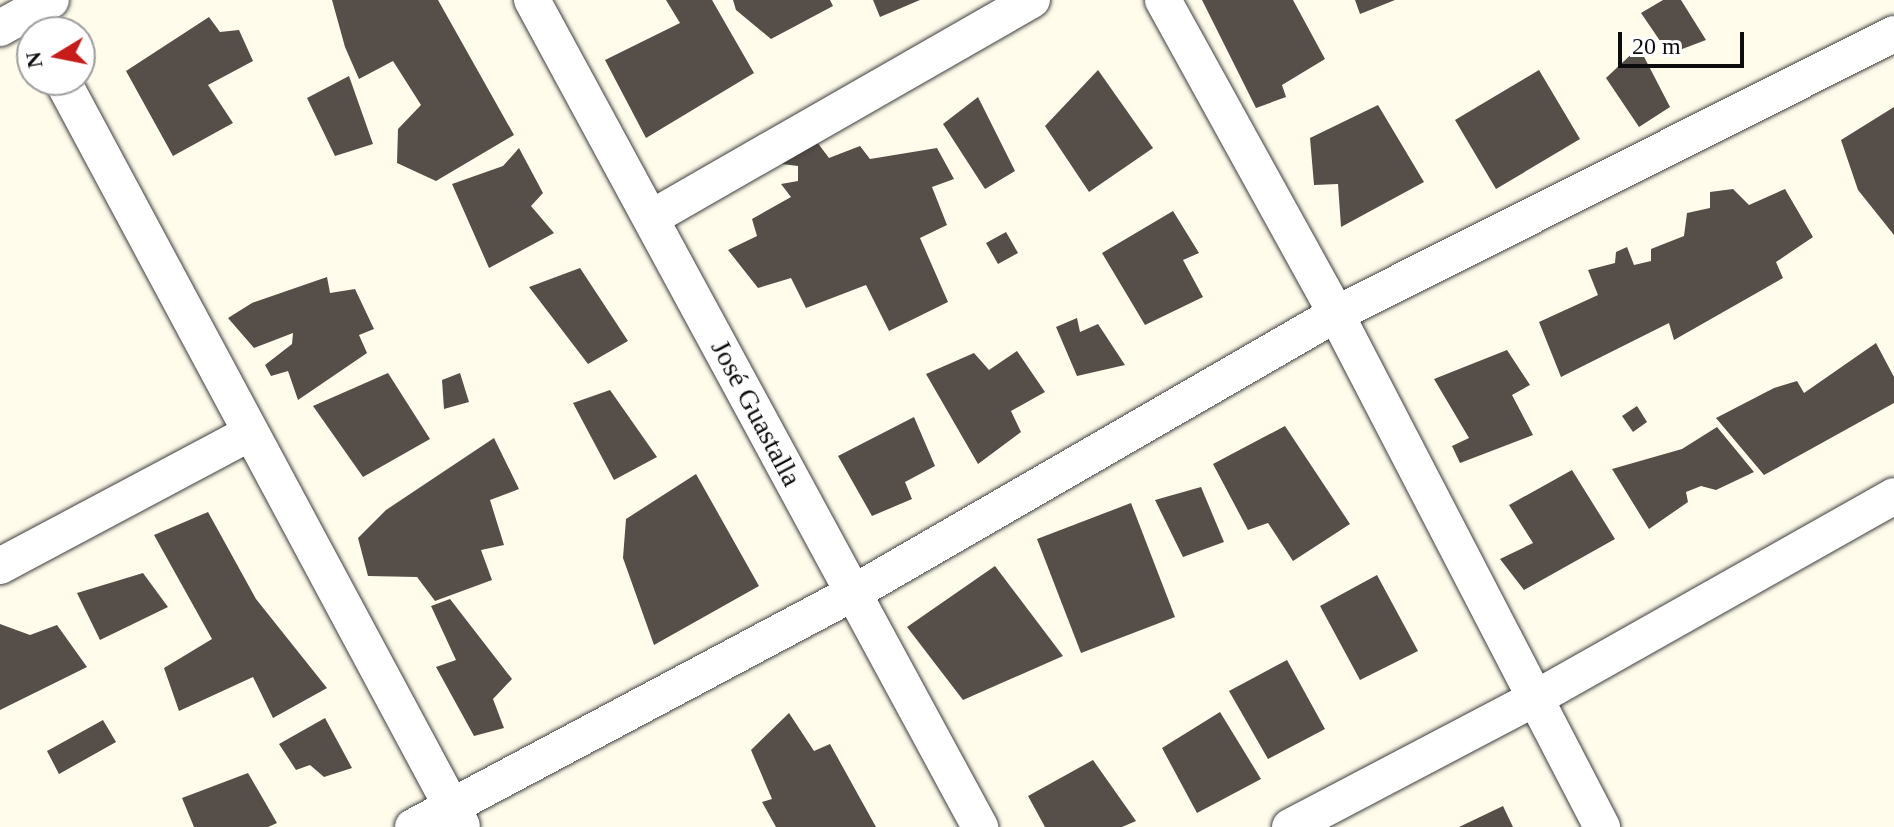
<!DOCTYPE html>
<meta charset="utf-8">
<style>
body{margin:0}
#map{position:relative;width:1894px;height:827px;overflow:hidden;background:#fffceb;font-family:"Times New Roman",serif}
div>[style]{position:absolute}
.building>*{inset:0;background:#564e48}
.roads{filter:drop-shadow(0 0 2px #3f3f3f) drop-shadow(0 0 2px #3f3f3f)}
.street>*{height:36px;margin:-18px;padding:0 18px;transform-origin:18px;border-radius:18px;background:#fff}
span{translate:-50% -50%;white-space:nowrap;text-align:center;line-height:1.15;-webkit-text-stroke:8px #fff;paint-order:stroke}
.street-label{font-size:28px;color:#0c0c0c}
.north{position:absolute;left:16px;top:16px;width:80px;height:80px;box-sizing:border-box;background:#fff;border:2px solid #9e9e9e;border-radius:50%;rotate:260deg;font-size:22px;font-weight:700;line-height:32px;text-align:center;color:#0c0c0c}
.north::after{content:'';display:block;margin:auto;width:28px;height:36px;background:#c71c19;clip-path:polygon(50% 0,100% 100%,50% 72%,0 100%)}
.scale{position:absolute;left:1618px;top:32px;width:126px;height:36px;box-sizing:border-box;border:4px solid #0c0c0c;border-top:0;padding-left:10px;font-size:24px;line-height:28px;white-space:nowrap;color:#0c0c0c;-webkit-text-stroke:6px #fff;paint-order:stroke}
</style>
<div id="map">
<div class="building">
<i style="clip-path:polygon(332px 0,438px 0,514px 135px,436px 181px,397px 163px,398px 129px,421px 105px,393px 61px,359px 79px,345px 47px)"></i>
<i style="clip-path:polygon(666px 0,712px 0,754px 73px,646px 138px,605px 60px,680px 23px)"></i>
<i style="clip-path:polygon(733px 0,830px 0,833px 6px,771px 39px,736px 10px)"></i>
<i style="clip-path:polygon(873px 0,920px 0,880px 17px)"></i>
<i style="clip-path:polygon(1202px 0,1293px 0,1325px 59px,1282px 85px,1286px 97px,1256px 108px)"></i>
<i style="clip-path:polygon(1355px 0,1395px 0,1360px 14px)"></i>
<i style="clip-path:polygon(1663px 0,1681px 0,1706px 40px,1669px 54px,1641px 13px)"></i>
<i style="clip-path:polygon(209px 17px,220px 32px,239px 30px,253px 61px,208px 85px,233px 123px,173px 156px,126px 71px)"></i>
<i style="clip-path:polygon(1639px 47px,1670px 107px,1639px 127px,1606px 78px)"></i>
<i style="clip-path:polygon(1098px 70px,1153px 148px,1089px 192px,1045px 126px)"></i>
<i style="clip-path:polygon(1539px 70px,1580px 139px,1496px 189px,1455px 120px)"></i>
<i style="clip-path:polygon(349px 76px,373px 144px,335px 156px,307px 98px)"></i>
<i style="clip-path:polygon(978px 97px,1015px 171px,985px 189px,943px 124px)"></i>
<i style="clip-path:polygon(1378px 105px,1424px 182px,1341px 227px,1338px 184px,1314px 185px,1310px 138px)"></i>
<i style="clip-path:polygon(1894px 107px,1894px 235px,1858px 190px,1841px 140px)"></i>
<i style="clip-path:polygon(814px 138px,829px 158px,860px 146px,870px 159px,937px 148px,954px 179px,932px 187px,947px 225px,920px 238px,948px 302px,889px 331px,866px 285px,806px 308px,791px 278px,758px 288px,728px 250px,757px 236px,752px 219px,791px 197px,781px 184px,798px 181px,798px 166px,782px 164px)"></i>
<i style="clip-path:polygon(519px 148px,543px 193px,531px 206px,554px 233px,489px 268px,452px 184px,503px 166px)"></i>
<i style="clip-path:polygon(1733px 189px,1749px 205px,1785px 189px,1813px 237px,1776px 262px,1783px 278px,1674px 340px,1669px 323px,1561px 377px,1539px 322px,1598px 295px,1588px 270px,1615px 263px,1616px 252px,1627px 247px,1634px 265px,1651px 261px,1651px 249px,1684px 236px,1687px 213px,1710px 208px,1710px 192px)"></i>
<i style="clip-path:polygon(1173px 211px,1199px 253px,1183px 260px,1203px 297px,1145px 325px,1102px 253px)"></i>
<i style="clip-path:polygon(1006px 232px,1018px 253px,998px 264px,986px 243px)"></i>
<i style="clip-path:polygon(580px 268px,628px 341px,588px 364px,529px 287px)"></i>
<i style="clip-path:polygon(327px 277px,330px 293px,355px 289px,374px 329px,359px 335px,367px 353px,298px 400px,288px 371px,271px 376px,265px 365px,292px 344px,293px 333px,254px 348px,228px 318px,252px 303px)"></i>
<i style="clip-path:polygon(1077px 318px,1080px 332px,1098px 324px,1125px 365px,1077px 376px,1056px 327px)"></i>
<i style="clip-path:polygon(1876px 343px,1894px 377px,1894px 403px,1764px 475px,1716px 418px,1774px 388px,1797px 381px,1804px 393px)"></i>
<i style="clip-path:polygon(1507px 350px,1530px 385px,1512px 395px,1533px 435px,1460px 463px,1452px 446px,1469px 438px,1434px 379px)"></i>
<i style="clip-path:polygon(1017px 351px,1045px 392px,1011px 411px,1021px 432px,978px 464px,926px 374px,974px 353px,989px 370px)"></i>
<i style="clip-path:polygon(388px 373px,430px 439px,363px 477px,313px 406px)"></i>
<i style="clip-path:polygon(460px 373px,469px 402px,444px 409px,442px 380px)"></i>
<i style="clip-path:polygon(610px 390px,657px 457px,614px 480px,573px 403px)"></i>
<i style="clip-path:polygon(1637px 406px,1647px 422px,1633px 432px,1622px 416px)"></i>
<i style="clip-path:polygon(914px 417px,935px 466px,905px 482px,912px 499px,872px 516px,838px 456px)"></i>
<i style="clip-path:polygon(1285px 426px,1350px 524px,1293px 561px,1268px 523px,1248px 530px,1213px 464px)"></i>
<i style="clip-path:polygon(1717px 427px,1754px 472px,1716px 490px,1701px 486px,1686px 492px,1688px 502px,1649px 529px,1612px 469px,1682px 449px)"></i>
<i style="clip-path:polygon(494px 438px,519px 489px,490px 500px,504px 545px,481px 550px,492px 580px,435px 601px,417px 577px,368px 576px,358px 538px,386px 510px)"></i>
<i style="clip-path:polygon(1572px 470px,1615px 539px,1524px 590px,1500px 559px,1533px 543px,1509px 505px)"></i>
<i style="clip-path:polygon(696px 474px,759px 586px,654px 645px,623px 558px,626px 519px)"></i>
<i style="clip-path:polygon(1201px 487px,1224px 542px,1183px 557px,1155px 500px)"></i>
<i style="clip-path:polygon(1131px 503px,1175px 617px,1081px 653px,1037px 539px)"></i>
<i style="clip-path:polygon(208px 512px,256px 599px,327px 688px,273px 718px,253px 677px,179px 711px,164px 668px,212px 639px,154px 535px)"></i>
<i style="clip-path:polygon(995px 566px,1063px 656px,963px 700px,907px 627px)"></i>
<i style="clip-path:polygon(143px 573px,168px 607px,100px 640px,77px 593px)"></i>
<i style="clip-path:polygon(1377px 575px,1418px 651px,1360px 680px,1320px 606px)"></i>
<i style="clip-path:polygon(450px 599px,512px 679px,493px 699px,504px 728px,474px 736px,436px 667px,456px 660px,431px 606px)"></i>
<i style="clip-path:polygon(0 624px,30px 635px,57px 625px,87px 667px,0 710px)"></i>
<i style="clip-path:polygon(1287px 660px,1325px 729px,1268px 759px,1229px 691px)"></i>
<i style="clip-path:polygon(1220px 712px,1261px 779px,1197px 813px,1162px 748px)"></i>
<i style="clip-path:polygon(789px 713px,814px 751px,830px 744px,876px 827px,776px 827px,762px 802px,772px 799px,751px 750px)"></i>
<i style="clip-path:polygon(325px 718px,352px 768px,324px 777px,310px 765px,296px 770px,279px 744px)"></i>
<i style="clip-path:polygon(103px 720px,116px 742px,59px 774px,47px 751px)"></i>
<i style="clip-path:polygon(1093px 760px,1136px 821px,1122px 827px,1045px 827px,1028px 796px)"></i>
<i style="clip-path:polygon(248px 773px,277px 823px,268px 827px,194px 827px,182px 798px)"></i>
<i style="clip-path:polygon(1503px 806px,1513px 827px,1459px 827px)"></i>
</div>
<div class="roads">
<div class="street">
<i style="left:532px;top:0;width:941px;rotate:61.55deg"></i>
<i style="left:1163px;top:0;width:359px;rotate:61.1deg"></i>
<i style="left:1336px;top:314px;width:578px;rotate:62.59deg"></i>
<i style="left:0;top:28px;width:58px;rotate:-28.8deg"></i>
<i style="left:62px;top:80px;width:846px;rotate:61.8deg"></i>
<i style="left:651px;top:218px;width:439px;rotate:-29.8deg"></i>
<i style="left:0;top:566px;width:283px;rotate:-28deg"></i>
<i style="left:413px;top:827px;width:498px;rotate:-28deg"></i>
<i style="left:853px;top:593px;width:558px;rotate:-30.01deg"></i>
<i style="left:1336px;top:314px;width:624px;rotate:-26.65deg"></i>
<i style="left:1290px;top:827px;width:276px;rotate:-27.7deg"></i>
<i style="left:1534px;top:699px;width:413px;rotate:-29.4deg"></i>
</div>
</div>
<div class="street-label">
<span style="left:756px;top:413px;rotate:62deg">José Guastalla</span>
</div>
<div class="north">N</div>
<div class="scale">20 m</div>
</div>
